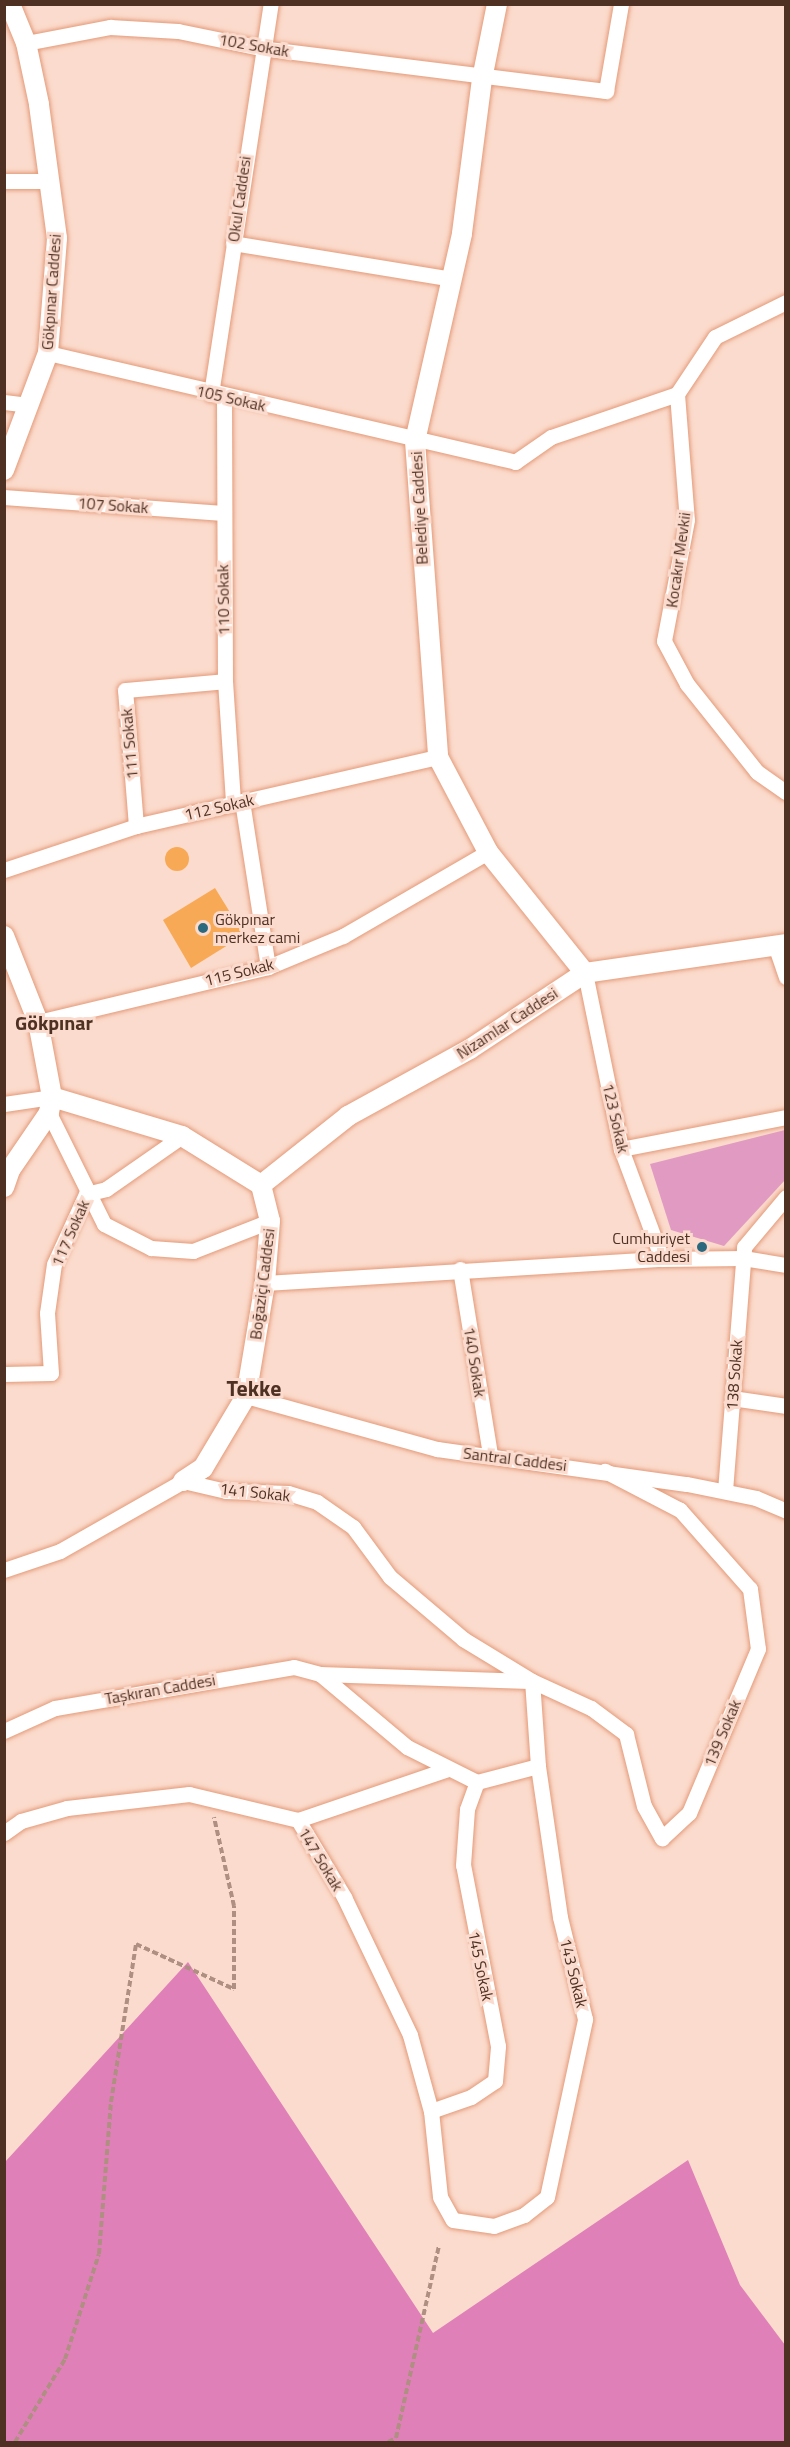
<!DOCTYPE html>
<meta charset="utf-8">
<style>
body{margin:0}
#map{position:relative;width:790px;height:2447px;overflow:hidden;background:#fbdbcd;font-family:"Titillium Web",sans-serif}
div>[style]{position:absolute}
.green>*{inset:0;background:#e19bc2}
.forest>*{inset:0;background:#e080b8}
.building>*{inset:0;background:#f8a955}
.round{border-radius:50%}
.path>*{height:4px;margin-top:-2px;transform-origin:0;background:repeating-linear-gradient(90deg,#ae8f81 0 6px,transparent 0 9px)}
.roads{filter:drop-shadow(0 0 2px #e49a78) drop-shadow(0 0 2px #e49a78)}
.minor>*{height:15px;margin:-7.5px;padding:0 7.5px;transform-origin:7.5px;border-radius:7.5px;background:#fff}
.tertiary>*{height:20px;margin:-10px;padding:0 10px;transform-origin:10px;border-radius:10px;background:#fff}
.dots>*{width:16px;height:16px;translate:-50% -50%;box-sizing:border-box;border:3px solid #fbdbcd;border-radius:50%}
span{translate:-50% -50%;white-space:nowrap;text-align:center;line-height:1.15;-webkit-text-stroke:6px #fbdbcd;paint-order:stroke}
.street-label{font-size:16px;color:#4f3123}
.poi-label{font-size:16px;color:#4f3123}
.left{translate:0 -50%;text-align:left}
.right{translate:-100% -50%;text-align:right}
.quarter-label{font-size:20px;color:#4f3123;font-weight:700}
.district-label{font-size:22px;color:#4f3123;font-weight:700}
.frame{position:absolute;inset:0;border:6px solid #4f3123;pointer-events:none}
</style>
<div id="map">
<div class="green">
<i style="clip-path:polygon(785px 1130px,785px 1180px,724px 1246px,671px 1230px,650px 1164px)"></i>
</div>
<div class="forest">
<i style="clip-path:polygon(188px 1962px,433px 2333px,688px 2160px,740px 2285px,785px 2345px,785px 2442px,5px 2442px,5px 2162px)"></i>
</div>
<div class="building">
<i class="round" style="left:165px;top:847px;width:24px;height:24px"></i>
<i style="clip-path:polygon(215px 888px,244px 935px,191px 968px,163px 920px)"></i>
</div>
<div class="path">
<i style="left:15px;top:2442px;width:97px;rotate:-58.9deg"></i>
<i style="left:65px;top:2359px;width:110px;rotate:-72.1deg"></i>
<i style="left:99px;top:2254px;width:152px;rotate:-85.5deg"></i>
<i style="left:111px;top:2102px;width:160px;rotate:-81deg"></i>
<i style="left:136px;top:1944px;width:108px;rotate:24.7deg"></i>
<i style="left:234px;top:1989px;width:83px;rotate:-90deg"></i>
<i style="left:234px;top:1906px;width:91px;rotate:-102.7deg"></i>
<i style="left:388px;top:2442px;width:9px;rotate:-27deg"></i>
<i style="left:396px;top:2438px;width:197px;rotate:-77.4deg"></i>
</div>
<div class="roads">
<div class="minor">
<i style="left:26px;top:43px;width:86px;rotate:-10.8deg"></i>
<i style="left:110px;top:27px;width:68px;rotate:3.4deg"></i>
<i style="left:178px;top:31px;width:85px;rotate:11.6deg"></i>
<i style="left:261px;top:48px;width:348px;rotate:7.1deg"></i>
<i style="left:606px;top:91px;width:88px;rotate:-80.2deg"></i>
<i style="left:4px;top:181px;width:45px"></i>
<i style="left:233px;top:243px;width:222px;rotate:9.3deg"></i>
<i style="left:786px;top:302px;width:79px;rotate:153.8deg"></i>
<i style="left:715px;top:337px;width:69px;rotate:123.7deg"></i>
<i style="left:677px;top:394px;width:126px;rotate:85.5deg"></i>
<i style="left:687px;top:520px;width:123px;rotate:100.8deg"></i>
<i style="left:664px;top:641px;width:49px;rotate:61.9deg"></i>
<i style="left:687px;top:684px;width:112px;rotate:51.5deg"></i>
<i style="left:757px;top:772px;width:35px;rotate:35deg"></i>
<i style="left:48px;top:353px;width:480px;rotate:13.1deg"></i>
<i style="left:515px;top:462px;width:44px;rotate:-34.8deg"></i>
<i style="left:551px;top:437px;width:133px;rotate:-18.8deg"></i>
<i style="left:211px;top:394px;width:395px;rotate:-81.3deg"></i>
<i style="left:224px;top:397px;width:284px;rotate:89.8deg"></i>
<i style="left:225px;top:681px;width:122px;rotate:86.2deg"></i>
<i style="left:4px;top:402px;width:26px;rotate:7deg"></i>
<i style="left:4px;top:497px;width:219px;rotate:4.2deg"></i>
<i style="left:242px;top:801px;width:168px;rotate:81.1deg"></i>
<i style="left:136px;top:826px;width:136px;rotate:-94.6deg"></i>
<i style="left:125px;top:690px;width:100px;rotate:-5.1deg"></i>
<i style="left:4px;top:870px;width:139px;rotate:-18.4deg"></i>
<i style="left:136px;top:826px;width:310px;rotate:-12.9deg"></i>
<i style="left:775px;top:945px;width:34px;rotate:71deg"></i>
<i style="left:585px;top:973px;width:180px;rotate:78.4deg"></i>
<i style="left:621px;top:1149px;width:117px;rotate:69.6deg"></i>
<i style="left:38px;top:1022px;width:236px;rotate:-13.4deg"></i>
<i style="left:268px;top:967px;width:81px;rotate:-22.5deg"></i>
<i style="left:343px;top:936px;width:168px;rotate:-30.1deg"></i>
<i style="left:4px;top:1104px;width:49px;rotate:-8.3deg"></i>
<i style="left:49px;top:1113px;width:124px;rotate:63.6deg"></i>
<i style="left:104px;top:1224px;width:53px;rotate:27.1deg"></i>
<i style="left:151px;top:1248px;width:42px;rotate:4.1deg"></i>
<i style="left:193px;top:1251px;width:83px;rotate:-21.3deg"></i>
<i style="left:621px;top:1149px;width:168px;rotate:-11deg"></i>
<i style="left:86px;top:1194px;width:21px;rotate:-14deg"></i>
<i style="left:106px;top:1189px;width:93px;rotate:-34.9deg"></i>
<i style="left:460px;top:1269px;width:188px;rotate:80.8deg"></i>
<i style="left:265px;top:1283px;width:398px;rotate:-3.5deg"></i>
<i style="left:662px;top:1259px;width:81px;rotate:-0.7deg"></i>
<i style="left:743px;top:1258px;width:44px;rotate:9.2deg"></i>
<i style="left:4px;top:1374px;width:47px;rotate:-1.2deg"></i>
<i style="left:51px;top:1373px;width:60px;rotate:-93.8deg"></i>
<i style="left:47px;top:1313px;width:49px;rotate:-81.9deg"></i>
<i style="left:54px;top:1264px;width:77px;rotate:-65.4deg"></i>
<i style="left:246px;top:1396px;width:198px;rotate:15.5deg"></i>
<i style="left:437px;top:1449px;width:252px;rotate:8deg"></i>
<i style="left:687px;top:1484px;width:70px;rotate:11.5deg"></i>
<i style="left:756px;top:1498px;width:33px;rotate:23deg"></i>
<i style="left:732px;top:1398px;width:55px;rotate:8.4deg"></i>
<i style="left:725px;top:1491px;width:245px;rotate:-85.5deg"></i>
<i style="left:744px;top:1247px;width:65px;rotate:-50deg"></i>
<i style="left:4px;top:1570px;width:59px;rotate:-18.7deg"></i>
<i style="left:60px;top:1551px;width:142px;rotate:-29.6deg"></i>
<i style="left:183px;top:1481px;width:44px;rotate:13.1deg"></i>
<i style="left:226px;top:1491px;width:62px;rotate:1.8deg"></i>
<i style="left:288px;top:1493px;width:30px;rotate:17deg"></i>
<i style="left:317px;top:1502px;width:44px;rotate:34.8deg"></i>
<i style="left:353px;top:1527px;width:62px;rotate:53.5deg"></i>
<i style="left:390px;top:1577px;width:96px;rotate:40.3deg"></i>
<i style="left:463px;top:1639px;width:81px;rotate:31.3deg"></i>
<i style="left:532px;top:1681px;width:65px;rotate:24.6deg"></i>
<i style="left:591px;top:1708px;width:44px;rotate:36.6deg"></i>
<i style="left:626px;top:1734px;width:74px;rotate:76deg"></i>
<i style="left:644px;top:1806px;width:37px;rotate:61deg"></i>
<i style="left:662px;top:1838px;width:37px;rotate:-43deg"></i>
<i style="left:689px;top:1813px;width:178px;rotate:-67.2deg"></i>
<i style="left:758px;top:1649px;width:61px;rotate:-97.6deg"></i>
<i style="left:750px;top:1589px;width:106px;rotate:-131.5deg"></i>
<i style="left:680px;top:1510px;width:85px;rotate:-152.5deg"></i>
<i style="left:320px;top:1674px;width:114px;rotate:40deg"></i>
<i style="left:407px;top:1747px;width:78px;rotate:26.6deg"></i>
<i style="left:477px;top:1782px;width:63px;rotate:-14.7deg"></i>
<i style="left:4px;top:1731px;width:56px;rotate:-24.3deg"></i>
<i style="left:55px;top:1708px;width:242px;rotate:-9.7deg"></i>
<i style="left:294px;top:1667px;width:27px;rotate:15deg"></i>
<i style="left:320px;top:1674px;width:209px;rotate:1.9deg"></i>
<i style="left:298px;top:1820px;width:158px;rotate:-18.8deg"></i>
<i style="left:4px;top:1833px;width:21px;rotate:-35deg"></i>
<i style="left:21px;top:1821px;width:48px;rotate:-15.8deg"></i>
<i style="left:67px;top:1808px;width:123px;rotate:-6.5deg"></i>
<i style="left:189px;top:1794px;width:112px;rotate:13.4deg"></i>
<i style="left:298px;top:1820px;width:90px;rotate:59.1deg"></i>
<i style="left:344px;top:1897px;width:153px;rotate:64.4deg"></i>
<i style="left:410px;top:2035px;width:79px;rotate:74.6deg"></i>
<i style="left:431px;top:2111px;width:86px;rotate:84deg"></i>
<i style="left:440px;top:2197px;width:26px;rotate:61deg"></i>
<i style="left:453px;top:2220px;width:41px;rotate:8.3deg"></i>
<i style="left:494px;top:2226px;width:32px;rotate:-20deg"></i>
<i style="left:524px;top:2215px;width:29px;rotate:-38deg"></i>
<i style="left:547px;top:2197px;width:182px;rotate:-77.9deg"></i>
<i style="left:585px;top:2019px;width:105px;rotate:-103.8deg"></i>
<i style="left:560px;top:1917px;width:153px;rotate:-98.3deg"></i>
<i style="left:538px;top:1766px;width:85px;rotate:-94deg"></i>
<i style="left:431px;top:2111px;width:42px;rotate:-19.3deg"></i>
<i style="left:471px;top:2097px;width:29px;rotate:-34deg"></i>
<i style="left:495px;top:2081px;width:35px;rotate:-85deg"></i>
<i style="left:498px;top:2046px;width:184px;rotate:-100.9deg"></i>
<i style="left:463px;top:1865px;width:56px;rotate:-85.9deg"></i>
<i style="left:467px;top:1809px;width:29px;rotate:-70deg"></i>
</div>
<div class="tertiary">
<i style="left:497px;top:4px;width:76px;rotate:101.3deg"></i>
<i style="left:482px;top:79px;width:156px;rotate:97.4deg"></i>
<i style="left:462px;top:234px;width:212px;rotate:102.8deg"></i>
<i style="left:415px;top:441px;width:317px;rotate:85.8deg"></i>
<i style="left:438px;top:757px;width:107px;rotate:62.2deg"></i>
<i style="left:488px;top:852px;width:155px;rotate:51.3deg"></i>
<i style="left:4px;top:470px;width:125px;rotate:-69.4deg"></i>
<i style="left:48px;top:353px;width:115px;rotate:-85.5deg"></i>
<i style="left:57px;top:238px;width:135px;rotate:-97.7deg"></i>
<i style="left:39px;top:104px;width:62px;rotate:-102deg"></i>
<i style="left:26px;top:43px;width:42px;rotate:-112.3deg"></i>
<i style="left:4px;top:936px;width:92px;rotate:68.4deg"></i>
<i style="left:38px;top:1022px;width:76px;rotate:79.4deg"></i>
<i style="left:52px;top:1097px;width:16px;rotate:101deg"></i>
<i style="left:49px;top:1113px;width:69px;rotate:124.4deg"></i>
<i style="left:10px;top:1170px;width:18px;rotate:109deg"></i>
<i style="left:52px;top:1097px;width:136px;rotate:16.7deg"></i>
<i style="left:182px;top:1136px;width:93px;rotate:31.8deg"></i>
<i style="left:261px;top:1185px;width:37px;rotate:76deg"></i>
<i style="left:270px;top:1221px;width:62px;rotate:94.6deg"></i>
<i style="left:265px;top:1283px;width:115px;rotate:99.5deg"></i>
<i style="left:246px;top:1396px;width:84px;rotate:120.8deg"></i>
<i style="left:203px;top:1468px;width:24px;rotate:147deg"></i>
<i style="left:261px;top:1185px;width:111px;rotate:-38.4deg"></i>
<i style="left:348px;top:1116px;width:139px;rotate:-28.8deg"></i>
<i style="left:470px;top:1049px;width:138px;rotate:-33.5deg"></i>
<i style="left:585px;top:973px;width:203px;rotate:-8.2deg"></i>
</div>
</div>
<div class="dots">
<i style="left:203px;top:928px;background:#2b697f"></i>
<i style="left:702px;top:1247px;background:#2b697f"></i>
</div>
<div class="street-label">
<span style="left:254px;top:45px;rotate:10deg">102 Sokak</span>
<span style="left:239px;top:199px;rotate:-82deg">Okul Caddesi</span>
<span style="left:51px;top:292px;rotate:-86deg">Gökpınar Caddesi</span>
<span style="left:231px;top:398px;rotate:13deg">105 Sokak</span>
<span style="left:113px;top:505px;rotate:4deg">107 Sokak</span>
<span style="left:419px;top:508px;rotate:-93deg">Belediye Caddesi</span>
<span style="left:678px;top:560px;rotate:-82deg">Kocakır Mevkii</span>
<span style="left:223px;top:600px;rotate:-91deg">110 Sokak</span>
<span style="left:129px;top:744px;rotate:-95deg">111 Sokak</span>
<span style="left:219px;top:807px;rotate:-13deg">112 Sokak</span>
<span style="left:239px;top:972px;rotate:-14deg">115 Sokak</span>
<span style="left:507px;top:1023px;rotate:-33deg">Nizamlar Caddesi</span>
<span style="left:616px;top:1118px;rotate:77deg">123 Sokak</span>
<span style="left:70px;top:1233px;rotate:-66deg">117 Sokak</span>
<span style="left:262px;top:1284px;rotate:-83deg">Boğaziçi Caddesi</span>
<span style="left:475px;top:1362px;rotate:81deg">140 Sokak</span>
<span style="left:734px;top:1375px;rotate:-86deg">138 Sokak</span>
<span style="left:515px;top:1459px;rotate:7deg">Santral Caddesi</span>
<span style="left:255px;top:1492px;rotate:6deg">141 Sokak</span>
<span style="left:160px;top:1689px;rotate:-10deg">Taşkıran Caddesi</span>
<span style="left:722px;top:1733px;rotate:-67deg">139 Sokak</span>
<span style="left:321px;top:1859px;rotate:59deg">147 Sokak</span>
<span style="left:481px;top:1966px;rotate:78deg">145 Sokak</span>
<span style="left:574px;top:1973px;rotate:76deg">143 Sokak</span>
</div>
<div class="poi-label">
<span class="left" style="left:215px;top:928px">Gökpınar<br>merkez cami</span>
<span class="right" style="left:690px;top:1247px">Cumhuriyet<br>Caddesi</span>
</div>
<div class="quarter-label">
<span style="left:54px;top:1022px">Gökpınar</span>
</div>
<div class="district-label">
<span style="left:254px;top:1389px">Tekke</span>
</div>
<div class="frame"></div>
</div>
